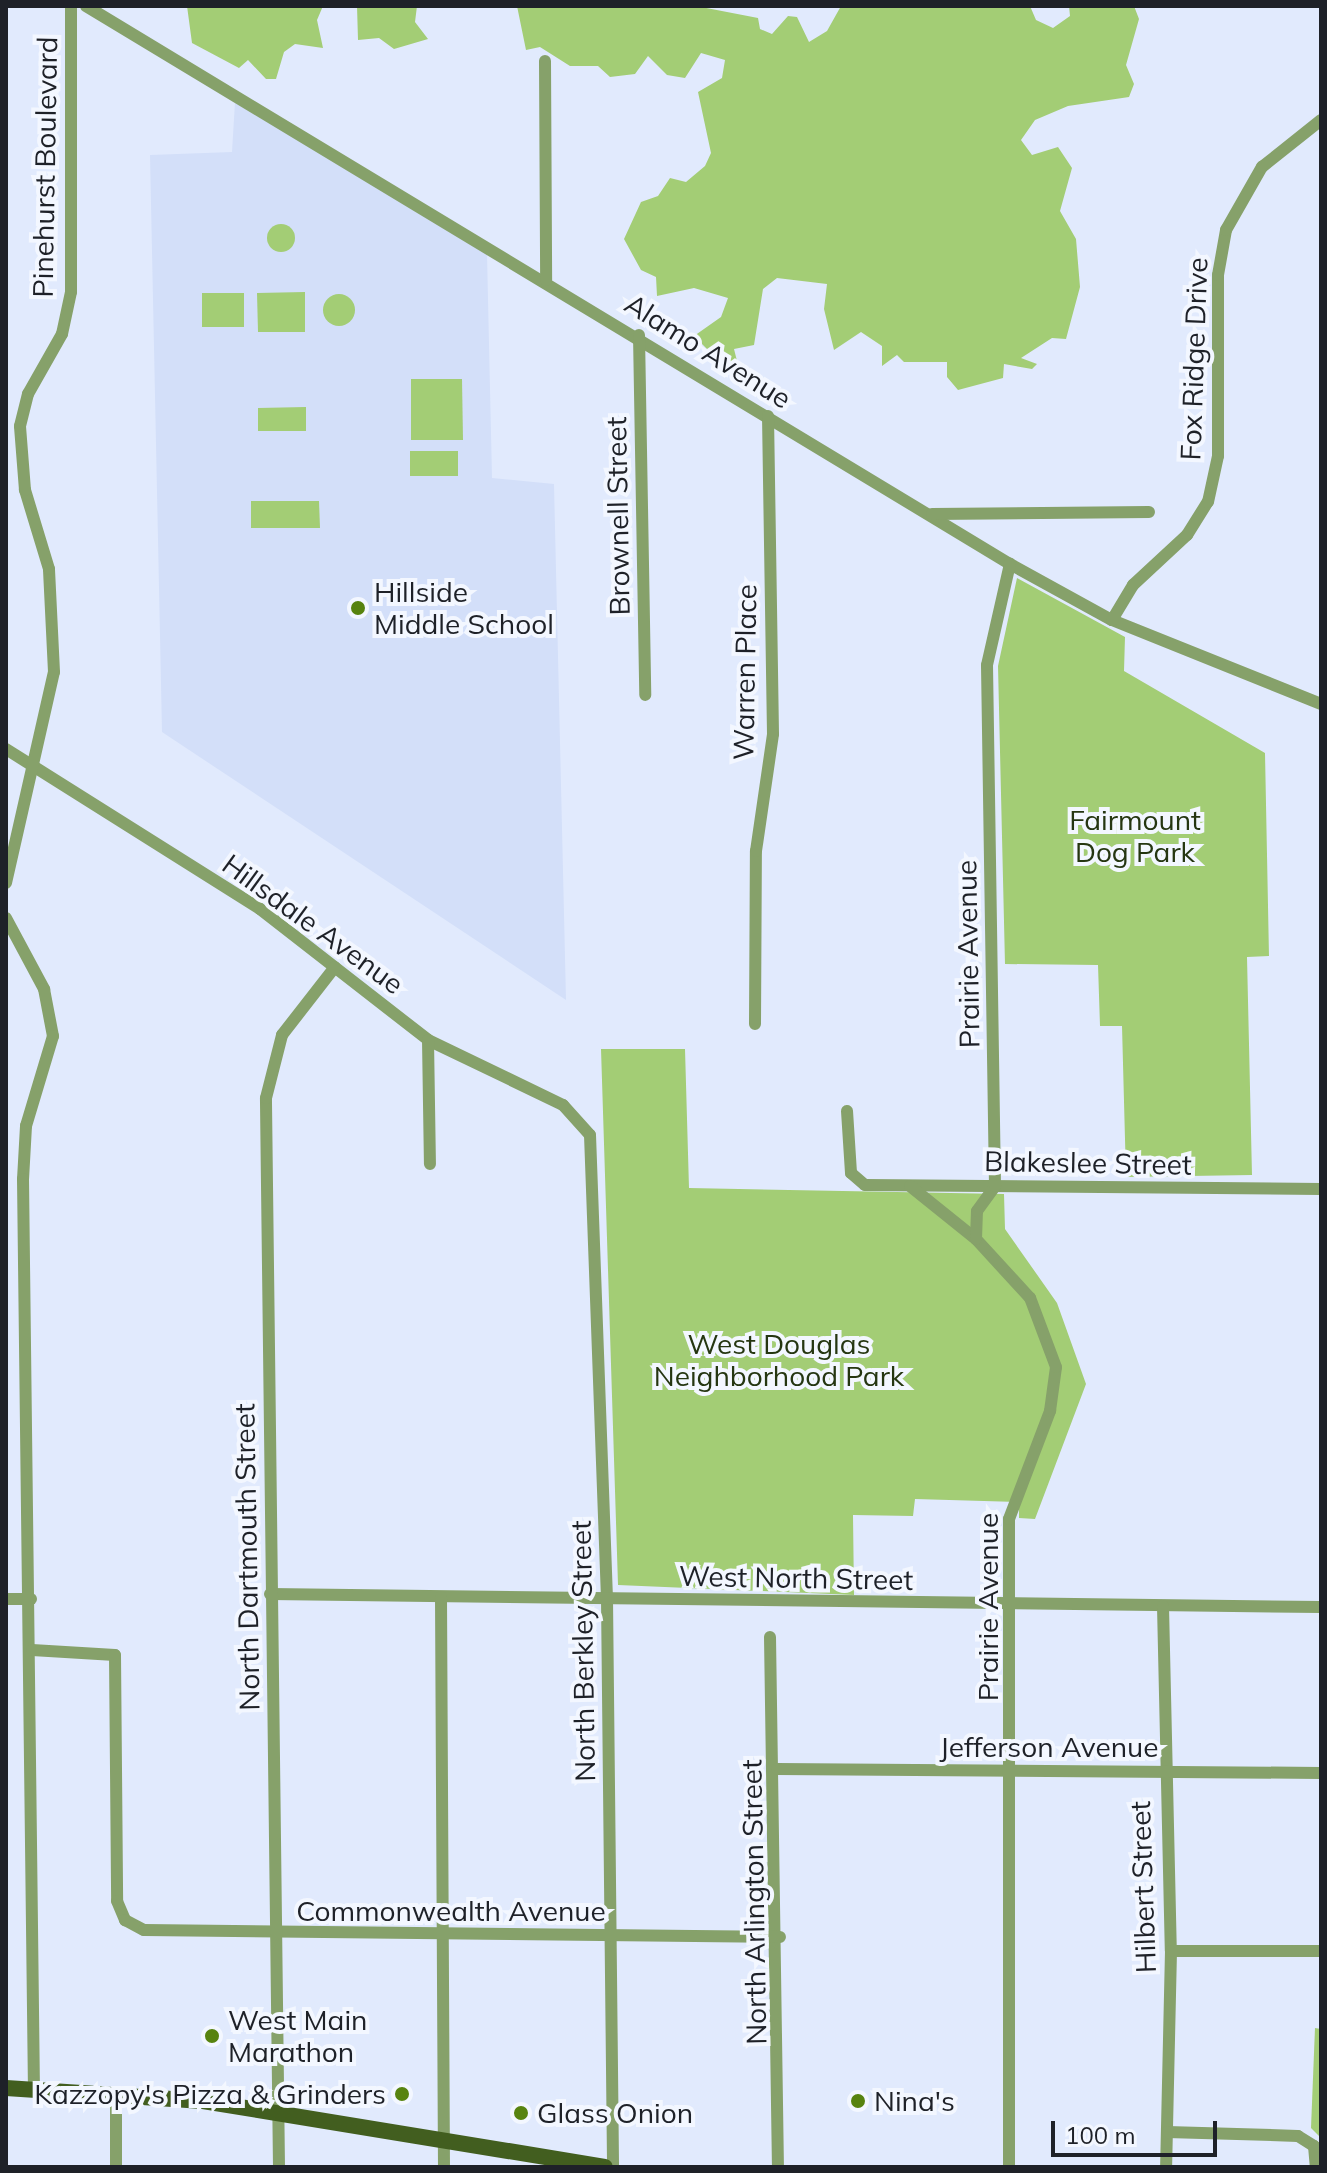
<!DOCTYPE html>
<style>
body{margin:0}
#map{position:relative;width:1327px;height:2173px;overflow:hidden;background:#e1eafd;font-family:Mulish,sans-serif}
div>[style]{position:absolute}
.built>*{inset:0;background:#d3dff9}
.green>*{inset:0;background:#a3cd75}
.round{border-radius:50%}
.minor>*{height:12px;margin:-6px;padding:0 6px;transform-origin:6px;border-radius:6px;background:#86a16a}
.major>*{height:16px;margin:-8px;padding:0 8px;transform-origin:8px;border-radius:8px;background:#425e1f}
.dots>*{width:22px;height:22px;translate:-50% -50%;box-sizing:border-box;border:4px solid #f3f7ff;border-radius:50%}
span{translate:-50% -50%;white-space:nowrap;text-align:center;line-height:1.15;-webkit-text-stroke:8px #f3f7ff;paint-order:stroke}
.street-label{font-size:28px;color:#1e2128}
.poi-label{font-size:28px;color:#1e2128}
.left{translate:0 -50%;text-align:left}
.right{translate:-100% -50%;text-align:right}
.park-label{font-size:28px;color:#253611}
.frame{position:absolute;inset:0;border:8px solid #1e2128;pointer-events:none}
.scale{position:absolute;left:1051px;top:2121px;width:166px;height:36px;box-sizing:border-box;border:4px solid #1e2128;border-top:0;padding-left:10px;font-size:24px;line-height:28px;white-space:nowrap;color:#1e2128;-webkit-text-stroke:6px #f3f7ff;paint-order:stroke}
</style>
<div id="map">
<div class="built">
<i style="clip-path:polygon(235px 102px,487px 254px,492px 478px,554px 484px,566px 1000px,162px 732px,150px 155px,232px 152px)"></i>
</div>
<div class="green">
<i style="clip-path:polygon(187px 6px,323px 6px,317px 20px,323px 48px,295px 44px,284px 52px,276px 79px,266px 79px,248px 60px,239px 68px,192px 43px)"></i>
<i style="clip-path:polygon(357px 6px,417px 6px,415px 22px,428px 39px,394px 49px,379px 38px,358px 40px)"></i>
<i style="clip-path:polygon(517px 6px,696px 6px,758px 18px,760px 29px,772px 34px,788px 16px,797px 17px,809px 42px,827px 31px,841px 6px,1030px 6px,1036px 20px,1053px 28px,1070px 16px,1069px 6px,1134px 6px,1139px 19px,1126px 65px,1134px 84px,1129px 97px,1068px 106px,1035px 120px,1021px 140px,1032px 155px,1058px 147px,1072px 168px,1060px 211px,1076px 239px,1080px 287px,1066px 339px,1052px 338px,1021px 358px,1037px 364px,1032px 369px,1004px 364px,1003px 378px,958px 390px,947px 377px,947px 362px,904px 362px,897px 355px,882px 366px,882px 346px,861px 332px,834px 350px,824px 309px,827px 284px,777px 278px,763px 289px,754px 345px,734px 349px,738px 365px,721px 363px,694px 336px,721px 317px,728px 298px,694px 288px,657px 296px,656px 277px,641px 270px,624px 239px,641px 202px,658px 196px,670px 178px,686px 182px,705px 166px,711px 153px,698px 92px,722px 78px,725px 60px,701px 53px,685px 78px,667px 75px,648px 56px,635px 74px,610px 77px,598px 66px,570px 66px,540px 47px,526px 50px)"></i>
<i class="round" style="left:267px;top:224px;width:28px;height:28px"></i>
<i style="clip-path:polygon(305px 292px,305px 332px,258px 332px,257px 293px)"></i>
<i style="clip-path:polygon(202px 293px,244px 293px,244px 327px,202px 327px)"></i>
<i class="round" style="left:323px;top:294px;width:32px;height:32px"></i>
<i style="clip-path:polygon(411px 379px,462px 379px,463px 440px,411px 440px)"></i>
<i style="clip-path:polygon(306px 407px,306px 431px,258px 431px,258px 408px)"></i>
<i style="clip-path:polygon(410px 451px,458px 451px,458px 476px,410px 476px)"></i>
<i style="clip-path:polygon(251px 501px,319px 501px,320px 528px,251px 528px)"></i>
<i style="clip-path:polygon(1017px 578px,1125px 637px,1124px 671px,1265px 753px,1269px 956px,1247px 957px,1252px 1175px,1126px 1177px,1122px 1026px,1100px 1026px,1098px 965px,1005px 964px,998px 666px)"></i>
<i style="clip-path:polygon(601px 1049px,685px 1049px,689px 1188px,1004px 1194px,1005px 1229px,1057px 1303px,1086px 1384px,1035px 1519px,1019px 1518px,1019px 1502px,915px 1499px,913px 1516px,853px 1515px,854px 1595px,618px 1585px)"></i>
<i style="clip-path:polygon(1315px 2028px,1321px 2029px,1321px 2138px,1311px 2128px)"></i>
</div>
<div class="minor">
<i style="left:86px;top:6px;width:1079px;rotate:31.13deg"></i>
<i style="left:1010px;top:564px;width:116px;rotate:28.8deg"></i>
<i style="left:1112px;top:620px;width:225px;rotate:21.9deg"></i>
<i style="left:545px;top:61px;width:219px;rotate:89.7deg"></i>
<i style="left:639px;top:335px;width:360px;rotate:89deg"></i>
<i style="left:932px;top:514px;width:217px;rotate:-0.5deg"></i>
<i style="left:1112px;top:620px;width:41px;rotate:-59deg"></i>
<i style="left:1133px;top:585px;width:74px;rotate:-42.8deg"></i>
<i style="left:1187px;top:535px;width:39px;rotate:-58deg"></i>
<i style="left:1208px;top:502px;width:47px;rotate:-77.7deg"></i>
<i style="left:1218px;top:456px;width:181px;rotate:-90deg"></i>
<i style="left:1218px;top:275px;width:46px;rotate:-79.9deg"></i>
<i style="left:1226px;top:230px;width:73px;rotate:-60.3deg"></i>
<i style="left:1262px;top:167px;width:75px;rotate:-38.5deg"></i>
<i style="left:6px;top:749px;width:300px;rotate:32.2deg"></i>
<i style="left:260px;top:909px;width:213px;rotate:37.9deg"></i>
<i style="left:428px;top:1040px;width:150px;rotate:25.7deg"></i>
<i style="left:563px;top:1105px;width:40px;rotate:48deg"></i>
<i style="left:590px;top:1135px;width:464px;rotate:87.9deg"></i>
<i style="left:607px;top:1599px;width:568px;rotate:89.39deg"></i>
<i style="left:6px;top:883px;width:216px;rotate:-77.2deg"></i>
<i style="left:54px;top:672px;width:103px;rotate:-92.8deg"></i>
<i style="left:49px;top:569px;width:83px;rotate:-106.9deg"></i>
<i style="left:25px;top:490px;width:64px;rotate:-94.5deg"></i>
<i style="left:20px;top:426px;width:33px;rotate:-76deg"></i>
<i style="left:28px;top:394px;width:69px;rotate:-60.5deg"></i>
<i style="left:62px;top:334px;width:43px;rotate:-77.9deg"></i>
<i style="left:71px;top:292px;width:286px;rotate:-90deg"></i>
<i style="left:6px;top:918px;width:81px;rotate:61.8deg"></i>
<i style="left:44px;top:989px;width:48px;rotate:79.2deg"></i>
<i style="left:53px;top:1036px;width:94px;rotate:106.7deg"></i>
<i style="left:26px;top:1126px;width:53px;rotate:93.2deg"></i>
<i style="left:23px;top:1179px;width:911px;rotate:89.31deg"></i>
<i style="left:755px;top:1024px;width:173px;rotate:-89.7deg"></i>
<i style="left:756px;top:851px;width:118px;rotate:-81.7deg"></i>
<i style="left:773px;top:734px;width:318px;rotate:-90.9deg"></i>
<i style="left:428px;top:1040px;width:124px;rotate:89.1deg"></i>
<i style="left:847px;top:1111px;width:62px;rotate:86.3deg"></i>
<i style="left:851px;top:1173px;width:18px;rotate:41deg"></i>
<i style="left:865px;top:1185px;width:456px;rotate:0.5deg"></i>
<i style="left:910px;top:1186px;width:85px;rotate:38.8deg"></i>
<i style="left:270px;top:1594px;width:1051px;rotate:0.71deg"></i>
<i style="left:441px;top:1597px;width:570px;rotate:89.7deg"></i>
<i style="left:6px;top:1599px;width:25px"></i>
<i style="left:1163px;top:1606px;width:345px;rotate:88.7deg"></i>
<i style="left:1171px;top:1951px;width:216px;rotate:91.3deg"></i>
<i style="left:770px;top:1637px;width:530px;rotate:89.14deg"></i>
<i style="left:32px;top:1650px;width:83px;rotate:3.4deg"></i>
<i style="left:115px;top:1655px;width:246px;rotate:89.5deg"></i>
<i style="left:117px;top:1901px;width:21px;rotate:67deg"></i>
<i style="left:125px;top:1920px;width:21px;rotate:28deg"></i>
<i style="left:144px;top:1930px;width:636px;rotate:0.63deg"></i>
<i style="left:777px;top:1769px;width:544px;rotate:0.42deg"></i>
<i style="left:1171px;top:1951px;width:150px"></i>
<i style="left:116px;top:2095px;width:72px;rotate:90deg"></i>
<i style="left:1167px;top:2132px;width:131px;rotate:1.7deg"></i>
<i style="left:1298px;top:2136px;width:19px;rotate:32deg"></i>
<i style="left:1314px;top:2146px;width:21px;rotate:85deg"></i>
<i style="left:279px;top:2167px;width:1069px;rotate:-90.7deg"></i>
<i style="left:266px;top:1098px;width:65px;rotate:-75.7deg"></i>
<i style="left:282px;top:1035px;width:86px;rotate:-52.1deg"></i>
<i style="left:1009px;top:2167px;width:648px;rotate:-90deg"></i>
<i style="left:1009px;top:1519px;width:116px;rotate:-69.2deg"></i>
<i style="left:1050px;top:1411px;width:44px;rotate:-82.2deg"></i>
<i style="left:1056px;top:1367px;width:74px;rotate:-110.6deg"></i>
<i style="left:1030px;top:1298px;width:80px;rotate:-132.5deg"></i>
<i style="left:976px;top:1239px;width:28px;rotate:-88deg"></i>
<i style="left:977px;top:1211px;width:31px;rotate:-54deg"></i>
<i style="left:995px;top:1186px;width:521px;rotate:-90.88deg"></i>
<i style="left:987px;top:665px;width:104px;rotate:-77.2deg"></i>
</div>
<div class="major">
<i style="left:6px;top:2088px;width:197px;rotate:3.8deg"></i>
<i style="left:203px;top:2101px;width:407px;rotate:9.3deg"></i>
</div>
<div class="dots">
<i style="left:358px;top:608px;background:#57830f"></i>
<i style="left:212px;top:2036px;background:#57830f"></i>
<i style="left:402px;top:2094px;background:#57830f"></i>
<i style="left:858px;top:2101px;background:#57830f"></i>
<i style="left:521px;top:2113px;background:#57830f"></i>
</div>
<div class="street-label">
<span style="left:45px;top:167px;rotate:-89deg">Pinehurst Boulevard</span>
<span style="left:708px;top:351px;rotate:32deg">Alamo Avenue</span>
<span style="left:1194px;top:359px;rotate:-88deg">Fox Ridge Drive</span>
<span style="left:618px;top:516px;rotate:-91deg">Brownell Street</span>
<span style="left:745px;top:672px;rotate:-89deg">Warren Place</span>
<span style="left:313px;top:924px;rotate:36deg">Hillsdale Avenue</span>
<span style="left:968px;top:954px;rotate:-91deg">Prairie Avenue</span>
<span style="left:1088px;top:1163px;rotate:1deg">Blakeslee Street</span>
<span style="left:247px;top:1557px;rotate:-91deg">North Dartmouth Street</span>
<span style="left:796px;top:1578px;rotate:1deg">West North Street</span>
<span style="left:988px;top:1607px;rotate:-90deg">Prairie Avenue</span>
<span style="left:583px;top:1651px;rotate:-91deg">North Berkley Street</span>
<span style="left:1049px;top:1747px">Jefferson Avenue</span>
<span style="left:1143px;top:1887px;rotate:-92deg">Hilbert Street</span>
<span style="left:754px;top:1902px;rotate:-91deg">North Arlington Street</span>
<span style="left:451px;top:1911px">Commonwealth Avenue</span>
</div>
<div class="poi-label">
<span class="left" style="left:374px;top:608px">Hillside<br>Middle School</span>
<span class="left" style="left:228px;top:2036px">West Main<br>Marathon</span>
<span class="right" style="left:386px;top:2094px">Kazzopy's Pizza &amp; Grinders</span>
<span class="left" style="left:874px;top:2101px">Nina's</span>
<span class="left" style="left:537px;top:2113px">Glass Onion</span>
</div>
<div class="park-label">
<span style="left:1135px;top:836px">Fairmount<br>Dog Park</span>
<span style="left:779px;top:1360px">West Douglas<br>Neighborhood Park</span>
</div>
<div class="frame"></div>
<div class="scale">100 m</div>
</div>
